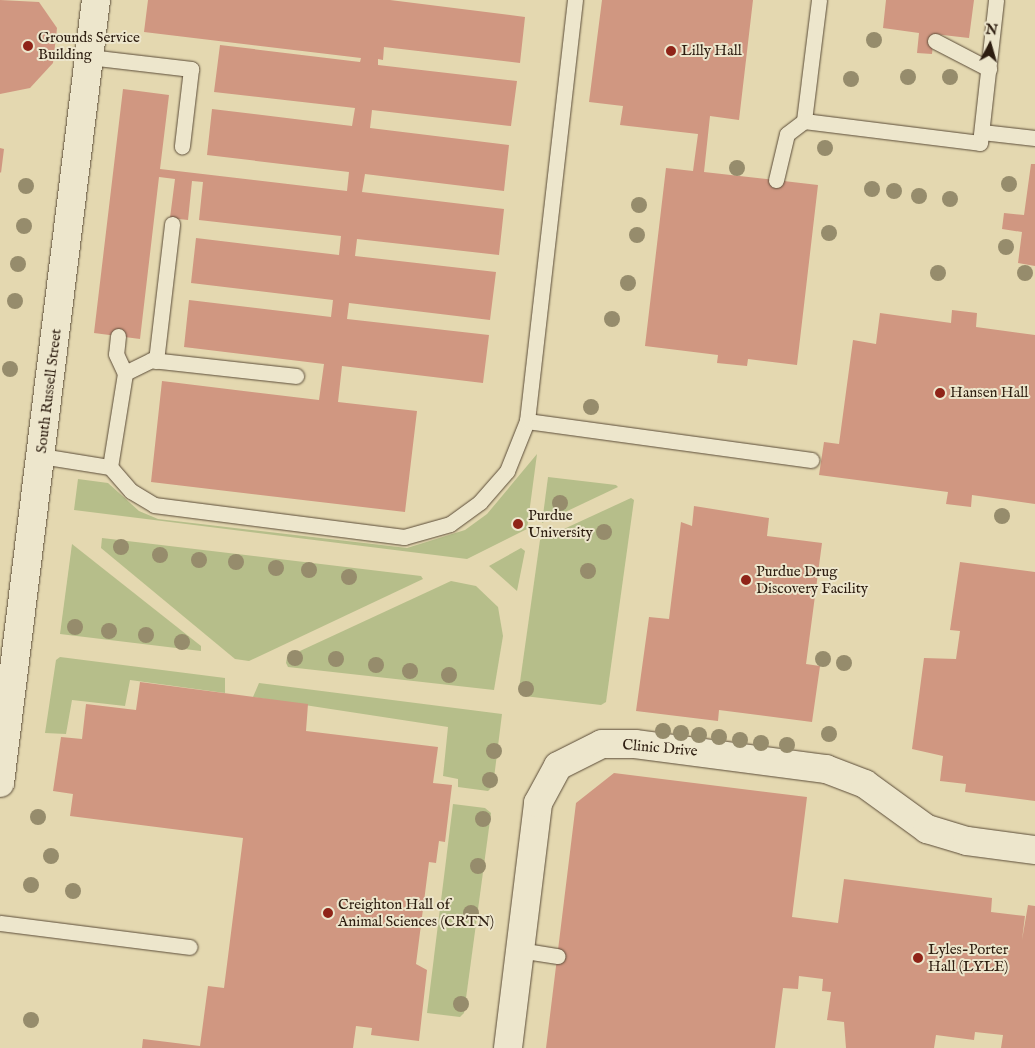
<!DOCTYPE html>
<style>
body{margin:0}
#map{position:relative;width:1035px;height:1048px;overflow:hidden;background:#e4d8b0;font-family:"IM FELL English",serif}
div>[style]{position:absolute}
.green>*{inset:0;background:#b6be8a}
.building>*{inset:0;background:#d09781}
.roads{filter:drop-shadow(0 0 1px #5b4c38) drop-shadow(0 0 1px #5b4c38)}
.service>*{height:15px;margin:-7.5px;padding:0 7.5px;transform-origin:7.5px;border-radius:7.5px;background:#ede6cc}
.minor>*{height:28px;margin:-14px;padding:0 14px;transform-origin:14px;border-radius:14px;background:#ede6cc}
.trees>*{width:16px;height:16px;margin:-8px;border-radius:50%;background:#968c6c}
.dots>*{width:14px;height:14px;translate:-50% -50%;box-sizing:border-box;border:2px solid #ede6cc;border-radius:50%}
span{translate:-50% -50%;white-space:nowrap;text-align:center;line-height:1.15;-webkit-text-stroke:4px #ede6cc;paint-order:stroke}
.poi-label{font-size:15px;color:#2d1d10}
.left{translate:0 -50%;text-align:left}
.street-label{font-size:15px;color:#2d1d10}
.north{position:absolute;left:965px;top:20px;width:50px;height:50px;-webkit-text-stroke:4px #ede6cc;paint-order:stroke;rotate:6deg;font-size:14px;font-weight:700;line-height:20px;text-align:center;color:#2d1d10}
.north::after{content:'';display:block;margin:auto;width:18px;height:22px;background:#2d1d10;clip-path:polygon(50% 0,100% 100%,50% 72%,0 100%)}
</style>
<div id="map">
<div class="green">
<i style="clip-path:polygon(537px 454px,527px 529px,467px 559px,74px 510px,78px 479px,108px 483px,139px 511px,158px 519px,407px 548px,465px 530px,487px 514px)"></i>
<i style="clip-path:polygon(548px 477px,616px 485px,618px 487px,542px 523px)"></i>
<i style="clip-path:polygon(631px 498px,634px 500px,606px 702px,601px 705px,524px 696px,519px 689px,540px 540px)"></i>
<i style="clip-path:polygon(102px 538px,421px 576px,423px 579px,249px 661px,235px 659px,101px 548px)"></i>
<i style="clip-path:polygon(72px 544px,201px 646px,201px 651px,60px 634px)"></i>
<i style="clip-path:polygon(521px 548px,525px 551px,517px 591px,489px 566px)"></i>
<i style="clip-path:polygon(451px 581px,476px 586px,498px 607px,503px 636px,494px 690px,288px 667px,286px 663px,287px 657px)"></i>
<i style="clip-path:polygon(60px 657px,225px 678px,225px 693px,130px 680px,125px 706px,72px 700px,66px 734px,45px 733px,56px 660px)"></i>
<i style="clip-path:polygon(259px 683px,502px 714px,493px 786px,488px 791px,458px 787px,458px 779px,443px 776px,448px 727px,253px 697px)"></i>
<i style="clip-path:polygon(453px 804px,485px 808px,491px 813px,464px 1013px,460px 1017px,427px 1013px)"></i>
</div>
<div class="building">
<i style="clip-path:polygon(0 0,39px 2px,57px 28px,53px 63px,30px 88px,0 94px)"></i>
<i style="clip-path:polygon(148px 0,390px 0,525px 17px,520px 63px,384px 47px,383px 60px,378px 59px,378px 65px,517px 81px,511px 126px,372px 110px,370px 128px,509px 145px,504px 191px,365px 174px,362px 192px,504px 209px,499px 255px,357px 239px,355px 256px,496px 272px,490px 320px,349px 303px,347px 319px,489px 335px,483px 383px,342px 366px,338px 402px,417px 411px,405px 512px,151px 482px,162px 381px,319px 400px,324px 364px,184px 347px,189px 300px,331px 317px,333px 300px,191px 283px,196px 238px,339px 255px,341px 236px,199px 220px,203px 182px,192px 181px,188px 220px,170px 218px,175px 179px,159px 177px,140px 339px,94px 333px,123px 89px,169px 95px,160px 169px,347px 191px,349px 172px,207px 155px,212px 109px,352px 126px,355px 108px,214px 92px,220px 45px,360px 62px,361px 58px,144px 32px)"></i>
<i style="clip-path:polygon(602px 0,753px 0,739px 120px,710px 116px,704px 172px,818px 185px,797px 365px,748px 359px,747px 366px,717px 363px,718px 355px,645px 346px,666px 168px,693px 171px,698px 134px,620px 125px,623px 106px,589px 102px)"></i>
<i style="clip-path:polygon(886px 0,974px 0,969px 38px,934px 34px,932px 54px,917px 53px,919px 33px,883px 28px)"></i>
<i style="clip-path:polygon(0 148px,4px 149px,1px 173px,0 172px)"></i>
<i style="clip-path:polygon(1031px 164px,1035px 164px,1035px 266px,1018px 263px,1022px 232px,1002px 229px,1004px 213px,1024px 215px)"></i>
<i style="clip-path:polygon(952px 310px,977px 313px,976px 327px,1035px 335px,1035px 504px,972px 495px,971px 507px,946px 504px,948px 492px,819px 475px,824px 442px,839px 444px,853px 340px,876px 344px,880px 313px,951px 323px)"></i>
<i style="clip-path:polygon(694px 506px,769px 518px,767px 536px,822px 543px,806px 664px,820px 666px,812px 722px,719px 710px,718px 721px,636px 711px,649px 617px,669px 619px,681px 522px,692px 526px)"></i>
<i style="clip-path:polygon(960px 562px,1035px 572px,1035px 801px,965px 792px,966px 784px,940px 781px,943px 756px,912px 749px,924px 658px,956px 659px,960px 631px,950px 630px)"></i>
<i style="clip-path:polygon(140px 682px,308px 704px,306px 731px,438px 747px,433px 783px,452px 785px,445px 842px,439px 841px,436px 863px,429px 862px,416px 964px,427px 970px,419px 1041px,371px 1035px,372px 1028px,356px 1026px,353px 1048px,142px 1048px,143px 1039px,200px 1046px,208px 986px,224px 988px,243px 838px,70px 816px,73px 794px,53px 791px,61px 737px,82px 739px,86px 704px,136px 710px)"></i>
<i style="clip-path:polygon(614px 773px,807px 797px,792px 917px,838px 923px,844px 879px,992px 898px,991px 912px,1025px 916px,1022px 940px,1028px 905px,1035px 906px,1035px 1048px,1001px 1048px,1003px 1035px,975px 1032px,974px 1040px,936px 1035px,934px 1048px,846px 1048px,844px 1022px,827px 1020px,831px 992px,822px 991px,823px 979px,799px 976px,798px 989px,783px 988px,775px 1048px,546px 1048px,576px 803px)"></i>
</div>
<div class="roads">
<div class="service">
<i style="left:819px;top:0;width:122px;rotate:97.1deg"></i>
<i style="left:804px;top:121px;width:177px;rotate:7.1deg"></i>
<i style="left:980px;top:143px;width:144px;rotate:-83.6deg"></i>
<i style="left:935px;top:41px;width:61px;rotate:27.4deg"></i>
<i style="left:89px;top:57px;width:103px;rotate:6.7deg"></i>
<i style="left:191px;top:69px;width:78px;rotate:96.7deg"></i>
<i style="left:982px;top:132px;width:53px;rotate:6.5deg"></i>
<i style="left:776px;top:180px;width:47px;rotate:-76.6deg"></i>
<i style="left:787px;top:134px;width:21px;rotate:-37deg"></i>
<i style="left:118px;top:336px;width:18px;rotate:96deg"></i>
<i style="left:116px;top:354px;width:21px;rotate:65deg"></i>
<i style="left:156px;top:361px;width:138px;rotate:-83.3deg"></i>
<i style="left:527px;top:421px;width:287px;rotate:7.8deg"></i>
<i style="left:41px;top:456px;width:70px;rotate:9.1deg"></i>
<i style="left:110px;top:467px;width:32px;rotate:49deg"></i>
<i style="left:131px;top:491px;width:27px;rotate:31deg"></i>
<i style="left:154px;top:505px;width:252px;rotate:7.3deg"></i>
<i style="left:404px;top:537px;width:48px;rotate:-15.8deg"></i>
<i style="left:450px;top:524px;width:37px;rotate:-36deg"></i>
<i style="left:480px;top:502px;width:41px;rotate:-48.9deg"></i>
<i style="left:507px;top:471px;width:54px;rotate:-68.2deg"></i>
<i style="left:527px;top:421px;width:424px;rotate:-83.5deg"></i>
<i style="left:110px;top:467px;width:95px;rotate:-80.9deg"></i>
<i style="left:125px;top:373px;width:30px;rotate:-26deg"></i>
<i style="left:152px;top:360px;width:145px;rotate:6.3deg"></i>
<i style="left:0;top:923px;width:191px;rotate:7.2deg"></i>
<i style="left:519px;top:950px;width:39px;rotate:9deg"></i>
</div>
<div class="minor">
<i style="left:0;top:783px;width:789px;rotate:-83.01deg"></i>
<i style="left:508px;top:1048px;width:247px;rotate:-83deg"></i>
<i style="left:538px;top:803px;width:42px;rotate:-61.6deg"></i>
<i style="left:558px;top:766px;width:49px;rotate:-26.6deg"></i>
<i style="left:602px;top:744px;width:33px"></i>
<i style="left:635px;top:744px;width:193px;rotate:7.5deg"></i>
<i style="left:826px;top:769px;width:42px;rotate:21deg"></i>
<i style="left:865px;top:784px;width:77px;rotate:36deg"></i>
<i style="left:927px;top:829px;width:42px;rotate:16.7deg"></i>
<i style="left:967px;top:841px;width:69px;rotate:7.5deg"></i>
</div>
</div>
<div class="trees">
<i style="left:874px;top:40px"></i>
<i style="left:908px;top:77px"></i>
<i style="left:950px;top:77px"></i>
<i style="left:851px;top:79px"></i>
<i style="left:825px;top:148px"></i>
<i style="left:737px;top:168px"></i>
<i style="left:1009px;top:184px"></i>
<i style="left:26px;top:186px"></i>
<i style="left:872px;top:189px"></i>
<i style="left:894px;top:191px"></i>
<i style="left:919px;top:196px"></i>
<i style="left:950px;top:199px"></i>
<i style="left:639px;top:205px"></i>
<i style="left:24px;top:226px"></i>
<i style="left:829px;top:233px"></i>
<i style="left:637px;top:235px"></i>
<i style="left:1006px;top:247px"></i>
<i style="left:18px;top:264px"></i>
<i style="left:938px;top:273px"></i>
<i style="left:1025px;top:273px"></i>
<i style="left:628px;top:283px"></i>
<i style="left:15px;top:301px"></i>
<i style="left:612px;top:319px"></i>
<i style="left:10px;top:369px"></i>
<i style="left:591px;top:407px"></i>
<i style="left:560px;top:503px"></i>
<i style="left:1002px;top:516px"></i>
<i style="left:604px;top:532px"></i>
<i style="left:121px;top:547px"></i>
<i style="left:160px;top:555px"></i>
<i style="left:199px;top:560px"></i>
<i style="left:236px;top:562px"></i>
<i style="left:276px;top:568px"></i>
<i style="left:309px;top:570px"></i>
<i style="left:588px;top:571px"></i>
<i style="left:349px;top:577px"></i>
<i style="left:75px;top:627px"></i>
<i style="left:109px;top:631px"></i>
<i style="left:146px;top:635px"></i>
<i style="left:182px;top:642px"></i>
<i style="left:295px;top:658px"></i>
<i style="left:336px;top:659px"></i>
<i style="left:823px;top:659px"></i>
<i style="left:844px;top:663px"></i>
<i style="left:376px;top:665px"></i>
<i style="left:410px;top:671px"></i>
<i style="left:449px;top:675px"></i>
<i style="left:526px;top:689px"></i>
<i style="left:663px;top:731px"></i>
<i style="left:681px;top:733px"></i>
<i style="left:829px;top:734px"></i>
<i style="left:699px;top:735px"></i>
<i style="left:719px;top:737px"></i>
<i style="left:740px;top:740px"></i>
<i style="left:761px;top:743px"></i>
<i style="left:787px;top:745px"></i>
<i style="left:494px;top:751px"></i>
<i style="left:490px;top:780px"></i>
<i style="left:38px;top:817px"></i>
<i style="left:483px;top:819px"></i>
<i style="left:51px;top:856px"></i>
<i style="left:478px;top:866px"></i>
<i style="left:31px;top:885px"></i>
<i style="left:73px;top:891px"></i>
<i style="left:471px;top:913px"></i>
<i style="left:461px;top:1004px"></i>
<i style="left:31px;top:1020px"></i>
</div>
<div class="dots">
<i style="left:28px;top:46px;background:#8f2418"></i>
<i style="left:671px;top:51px;background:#8f2418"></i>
<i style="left:940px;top:393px;background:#8f2418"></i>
<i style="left:518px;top:524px;background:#8f2418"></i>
<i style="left:746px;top:580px;background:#8f2418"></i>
<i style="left:328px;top:913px;background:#8f2418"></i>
<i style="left:918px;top:958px;background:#8f2418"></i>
</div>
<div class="poi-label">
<span class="left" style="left:38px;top:46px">Grounds Service<br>Building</span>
<span class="left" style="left:681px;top:51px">Lilly Hall</span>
<span class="left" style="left:950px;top:393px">Hansen Hall</span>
<span class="left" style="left:528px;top:524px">Purdue<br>University</span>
<span class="left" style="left:756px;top:580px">Purdue Drug<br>Discovery Facility</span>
<span class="left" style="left:338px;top:913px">Creighton Hall of<br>Animal Sciences (CRTN)</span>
<span class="left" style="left:928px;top:958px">Lyles-Porter<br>Hall (LYLE)</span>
</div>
<div class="street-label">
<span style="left:49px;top:391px;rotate:-83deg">South Russell Street</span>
<span style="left:660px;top:748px;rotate:5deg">Clinic Drive</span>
</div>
<div class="north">N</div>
</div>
